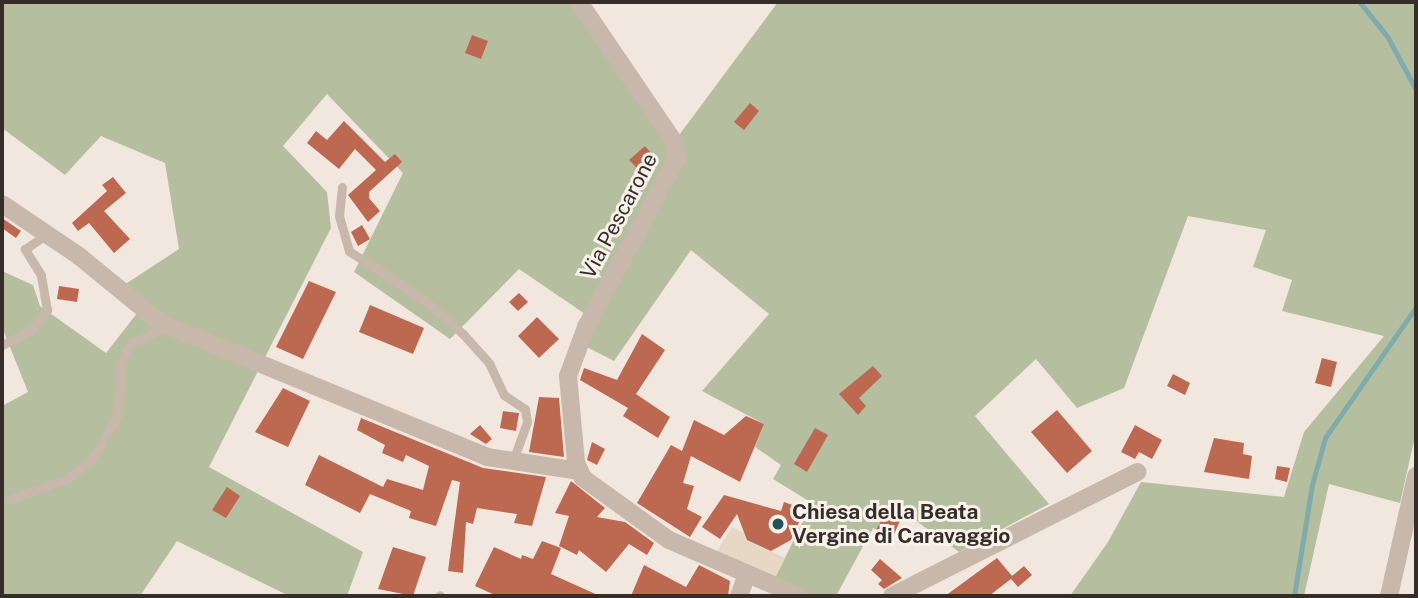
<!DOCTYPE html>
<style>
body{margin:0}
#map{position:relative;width:1418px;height:598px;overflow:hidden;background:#f1e7de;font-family:"Public Sans",sans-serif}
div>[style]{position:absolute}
.green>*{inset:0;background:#b5bf9f}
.plaza>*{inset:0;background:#e7d8c6}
.stream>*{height:4.5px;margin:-2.25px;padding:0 2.25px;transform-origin:2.25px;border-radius:2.25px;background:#7fabac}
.building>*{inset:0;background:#bd6850}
.lane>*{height:9px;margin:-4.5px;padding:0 4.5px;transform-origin:4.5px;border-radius:4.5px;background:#c8b7ab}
.street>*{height:18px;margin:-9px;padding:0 9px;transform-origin:9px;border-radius:9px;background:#c8b7ab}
.dots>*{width:19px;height:19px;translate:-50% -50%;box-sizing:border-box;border:4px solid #f9f2ea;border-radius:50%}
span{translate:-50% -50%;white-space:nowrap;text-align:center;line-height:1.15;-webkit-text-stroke:6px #f9f2ea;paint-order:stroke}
.street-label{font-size:21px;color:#362d2a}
.poi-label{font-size:21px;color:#362d2a;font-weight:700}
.left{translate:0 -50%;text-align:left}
.frame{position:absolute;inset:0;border:4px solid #362d2a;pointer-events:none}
</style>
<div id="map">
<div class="green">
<i style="clip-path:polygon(2px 2px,585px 2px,674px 142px,778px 2px,1416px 2px,1416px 432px,1400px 503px,1329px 484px,1304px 596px,1070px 596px,1108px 542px,1141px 482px,1284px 497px,1304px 432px,1384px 336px,1282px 311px,1292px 280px,1253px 267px,1266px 230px,1188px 216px,1124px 388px,1077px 408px,1036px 359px,975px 416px,1049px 504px,959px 552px,904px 512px,892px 539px,873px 528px,836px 596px,806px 596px,773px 582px,812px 503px,773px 479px,781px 465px,755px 447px,764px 424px,702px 391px,769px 314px,691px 250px,614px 361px,575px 341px,588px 316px,519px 269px,450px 339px,354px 272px,403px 173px,327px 94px,283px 146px,327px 192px,331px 228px,209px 467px,363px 552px,347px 596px,289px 596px,177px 541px,140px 596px,2px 596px,2px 406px,28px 392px,2px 327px,2px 271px,33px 285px,40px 306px,106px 353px,145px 303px,124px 285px,179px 249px,165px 163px,101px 136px,65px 175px,2px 128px)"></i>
</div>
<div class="plaza">
<i style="clip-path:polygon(732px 527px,746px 534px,748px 540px,785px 558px,773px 582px,714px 556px)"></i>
</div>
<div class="stream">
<i style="left:1360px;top:2px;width:45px;rotate:51.3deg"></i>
<i style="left:1388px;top:37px;width:59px;rotate:61.7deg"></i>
<i style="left:1294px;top:596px;width:112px;rotate:-80.8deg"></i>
<i style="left:1312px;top:485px;width:49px;rotate:-74.5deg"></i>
<i style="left:1325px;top:438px;width:160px;rotate:-55.2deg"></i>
</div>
<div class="building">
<i style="clip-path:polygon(472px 35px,488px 41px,481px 59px,465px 53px)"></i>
<i style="clip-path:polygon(750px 103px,759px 111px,744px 130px,734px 122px)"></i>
<i style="clip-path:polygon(344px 121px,385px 162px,395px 154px,402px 162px,369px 192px,369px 198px,380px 211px,368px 222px,348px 195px,376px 170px,355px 149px,339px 169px,307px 143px,316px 131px,327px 140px)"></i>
<i style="clip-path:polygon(645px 146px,657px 160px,642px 173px,629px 160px)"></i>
<i style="clip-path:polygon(113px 177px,126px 193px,104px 211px,130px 239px,114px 253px,89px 223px,78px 231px,72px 223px,107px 191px,102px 185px)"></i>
<i style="clip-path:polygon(2px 218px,21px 231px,16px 238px,2px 228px)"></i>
<i style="clip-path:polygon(362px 225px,370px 239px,358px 246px,351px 232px)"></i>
<i style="clip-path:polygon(309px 281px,336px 292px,303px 359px,276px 347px)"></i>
<i style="clip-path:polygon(59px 286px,79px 289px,77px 302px,57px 299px)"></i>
<i style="clip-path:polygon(519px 293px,528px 302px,518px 311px,509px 302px)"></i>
<i style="clip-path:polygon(370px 305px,424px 328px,413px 354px,359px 332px)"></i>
<i style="clip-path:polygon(537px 317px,559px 339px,539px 358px,518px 336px)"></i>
<i style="clip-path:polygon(642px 334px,665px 350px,636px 394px,670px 417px,658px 438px,623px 416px,628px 408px,580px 380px,584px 368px,617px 380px)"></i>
<i style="clip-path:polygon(1322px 358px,1337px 362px,1331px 387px,1315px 383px)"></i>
<i style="clip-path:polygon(873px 366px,882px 376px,859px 398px,866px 406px,858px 415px,839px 394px)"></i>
<i style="clip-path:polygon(1173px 374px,1190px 383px,1185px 395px,1167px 386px)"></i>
<i style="clip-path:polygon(283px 388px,310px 401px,288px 447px,255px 432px)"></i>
<i style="clip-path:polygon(539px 397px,559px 398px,564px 457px,529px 452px)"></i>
<i style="clip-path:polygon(1057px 410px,1092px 451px,1067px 473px,1031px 432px)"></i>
<i style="clip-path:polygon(503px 411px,519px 413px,516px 431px,500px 428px)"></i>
<i style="clip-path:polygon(746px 416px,764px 424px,740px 482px,691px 456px,683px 483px,694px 486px,687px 509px,702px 517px,690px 537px,637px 503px,671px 445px,682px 451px,694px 420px,724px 435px)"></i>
<i style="clip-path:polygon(361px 418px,483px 468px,546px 477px,532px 526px,514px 523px,517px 514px,477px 508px,473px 524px,466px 522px,463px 573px,448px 571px,460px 482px,452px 480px,436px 526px,409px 518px,411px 511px,370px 494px,360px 513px,305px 485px,319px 455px,383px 487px,387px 479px,423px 490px,429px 466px,406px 455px,403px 462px,382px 453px,385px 445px,357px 430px)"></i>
<i style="clip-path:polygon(480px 425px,492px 439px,486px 444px,470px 434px)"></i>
<i style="clip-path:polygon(1135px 425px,1162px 440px,1152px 459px,1139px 452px,1135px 459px,1121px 452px)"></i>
<i style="clip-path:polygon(815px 428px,828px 435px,807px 472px,794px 464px)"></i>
<i style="clip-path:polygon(1214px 438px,1244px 443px,1243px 454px,1252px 456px,1249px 479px,1204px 472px)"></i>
<i style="clip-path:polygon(592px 442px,605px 449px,597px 465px,587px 460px)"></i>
<i style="clip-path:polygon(1277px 466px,1290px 468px,1287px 482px,1275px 479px)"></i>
<i style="clip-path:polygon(571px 481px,605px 508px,597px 517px,625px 522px,654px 543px,647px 555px,629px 544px,606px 572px,579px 550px,577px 555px,559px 546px,569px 516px,555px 513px)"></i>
<i style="clip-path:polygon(227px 487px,240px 496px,226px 518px,212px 510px)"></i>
<i style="clip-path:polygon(724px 495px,781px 511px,784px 502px,798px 507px,793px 517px,800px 520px,791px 540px,771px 551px,747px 540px,737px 514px,720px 539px,702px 527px)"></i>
<i style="clip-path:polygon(891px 504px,904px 511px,892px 539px,876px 530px)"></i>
<i style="clip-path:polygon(542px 541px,561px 548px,551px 574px,600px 596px,497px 596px,475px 586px,494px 547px,521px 559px,522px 555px,533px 559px)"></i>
<i style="clip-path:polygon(393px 547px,426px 557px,413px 596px,378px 589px)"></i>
<i style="clip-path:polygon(997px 558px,1012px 576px,1024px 566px,1032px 575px,1018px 587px,1011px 579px,989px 596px,945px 596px)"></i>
<i style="clip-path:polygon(880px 559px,902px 578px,884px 589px,878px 584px,882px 580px,871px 570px)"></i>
<i style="clip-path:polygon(644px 565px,686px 587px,699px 565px,730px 581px,728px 596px,631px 596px)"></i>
</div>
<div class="lane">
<i style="left:342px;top:187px;width:29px;rotate:96deg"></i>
<i style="left:339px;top:216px;width:36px;rotate:74deg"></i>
<i style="left:349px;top:251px;width:95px;rotate:33.4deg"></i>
<i style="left:428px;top:303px;width:47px;rotate:41.5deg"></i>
<i style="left:463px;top:334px;width:39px;rotate:48deg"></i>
<i style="left:489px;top:363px;width:35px;rotate:65deg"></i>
<i style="left:504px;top:395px;width:25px;rotate:34deg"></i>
<i style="left:525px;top:409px;width:13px;rotate:81deg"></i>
<i style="left:527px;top:422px;width:38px;rotate:110deg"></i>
<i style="left:2px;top:345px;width:33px;rotate:-27deg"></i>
<i style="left:31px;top:330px;width:26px;rotate:-51deg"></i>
<i style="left:47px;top:310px;width:36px;rotate:-100deg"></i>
<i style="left:41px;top:275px;width:31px;rotate:-122deg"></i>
<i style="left:25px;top:249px;width:25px;rotate:-34deg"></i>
<i style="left:11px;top:499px;width:62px;rotate:-19.9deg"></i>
<i style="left:69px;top:478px;width:31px;rotate:-40deg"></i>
<i style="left:93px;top:458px;width:48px;rotate:-59.7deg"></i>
<i style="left:117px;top:417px;width:56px;rotate:-84.9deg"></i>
<i style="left:122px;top:361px;width:20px;rotate:-63deg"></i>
<i style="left:131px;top:343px;width:39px;rotate:-24deg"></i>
<i style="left:439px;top:596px;width:1px;rotate:-45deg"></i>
</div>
<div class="street">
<i style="left:579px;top:2px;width:169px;rotate:55.8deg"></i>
<i style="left:674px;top:142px;width:16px;rotate:79deg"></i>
<i style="left:677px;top:158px;width:192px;rotate:118.3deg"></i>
<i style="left:586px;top:327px;width:52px;rotate:110.2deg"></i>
<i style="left:568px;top:376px;width:87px;rotate:84.7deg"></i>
<i style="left:576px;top:463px;width:17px;rotate:65deg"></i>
<i style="left:583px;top:478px;width:106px;rotate:35.8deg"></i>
<i style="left:669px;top:540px;width:142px;rotate:23.3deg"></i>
<i style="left:2px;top:204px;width:93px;rotate:34deg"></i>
<i style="left:79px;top:256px;width:106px;rotate:39.3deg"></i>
<i style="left:161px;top:323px;width:352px;rotate:22.3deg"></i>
<i style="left:487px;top:457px;width:94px;rotate:8.6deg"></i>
<i style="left:739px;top:596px;width:23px;rotate:-70deg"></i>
<i style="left:892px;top:596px;width:275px;rotate:-26.8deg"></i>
<i style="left:1389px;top:596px;width:123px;rotate:-77.3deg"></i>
</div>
<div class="dots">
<i style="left:778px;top:524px;background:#225355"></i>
</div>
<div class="street-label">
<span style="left:619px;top:216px;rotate:-62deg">Via Pescarone</span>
</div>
<div class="poi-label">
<span class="left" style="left:792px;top:524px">Chiesa della Beata<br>Vergine di Caravaggio</span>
</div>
<div class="frame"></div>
</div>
